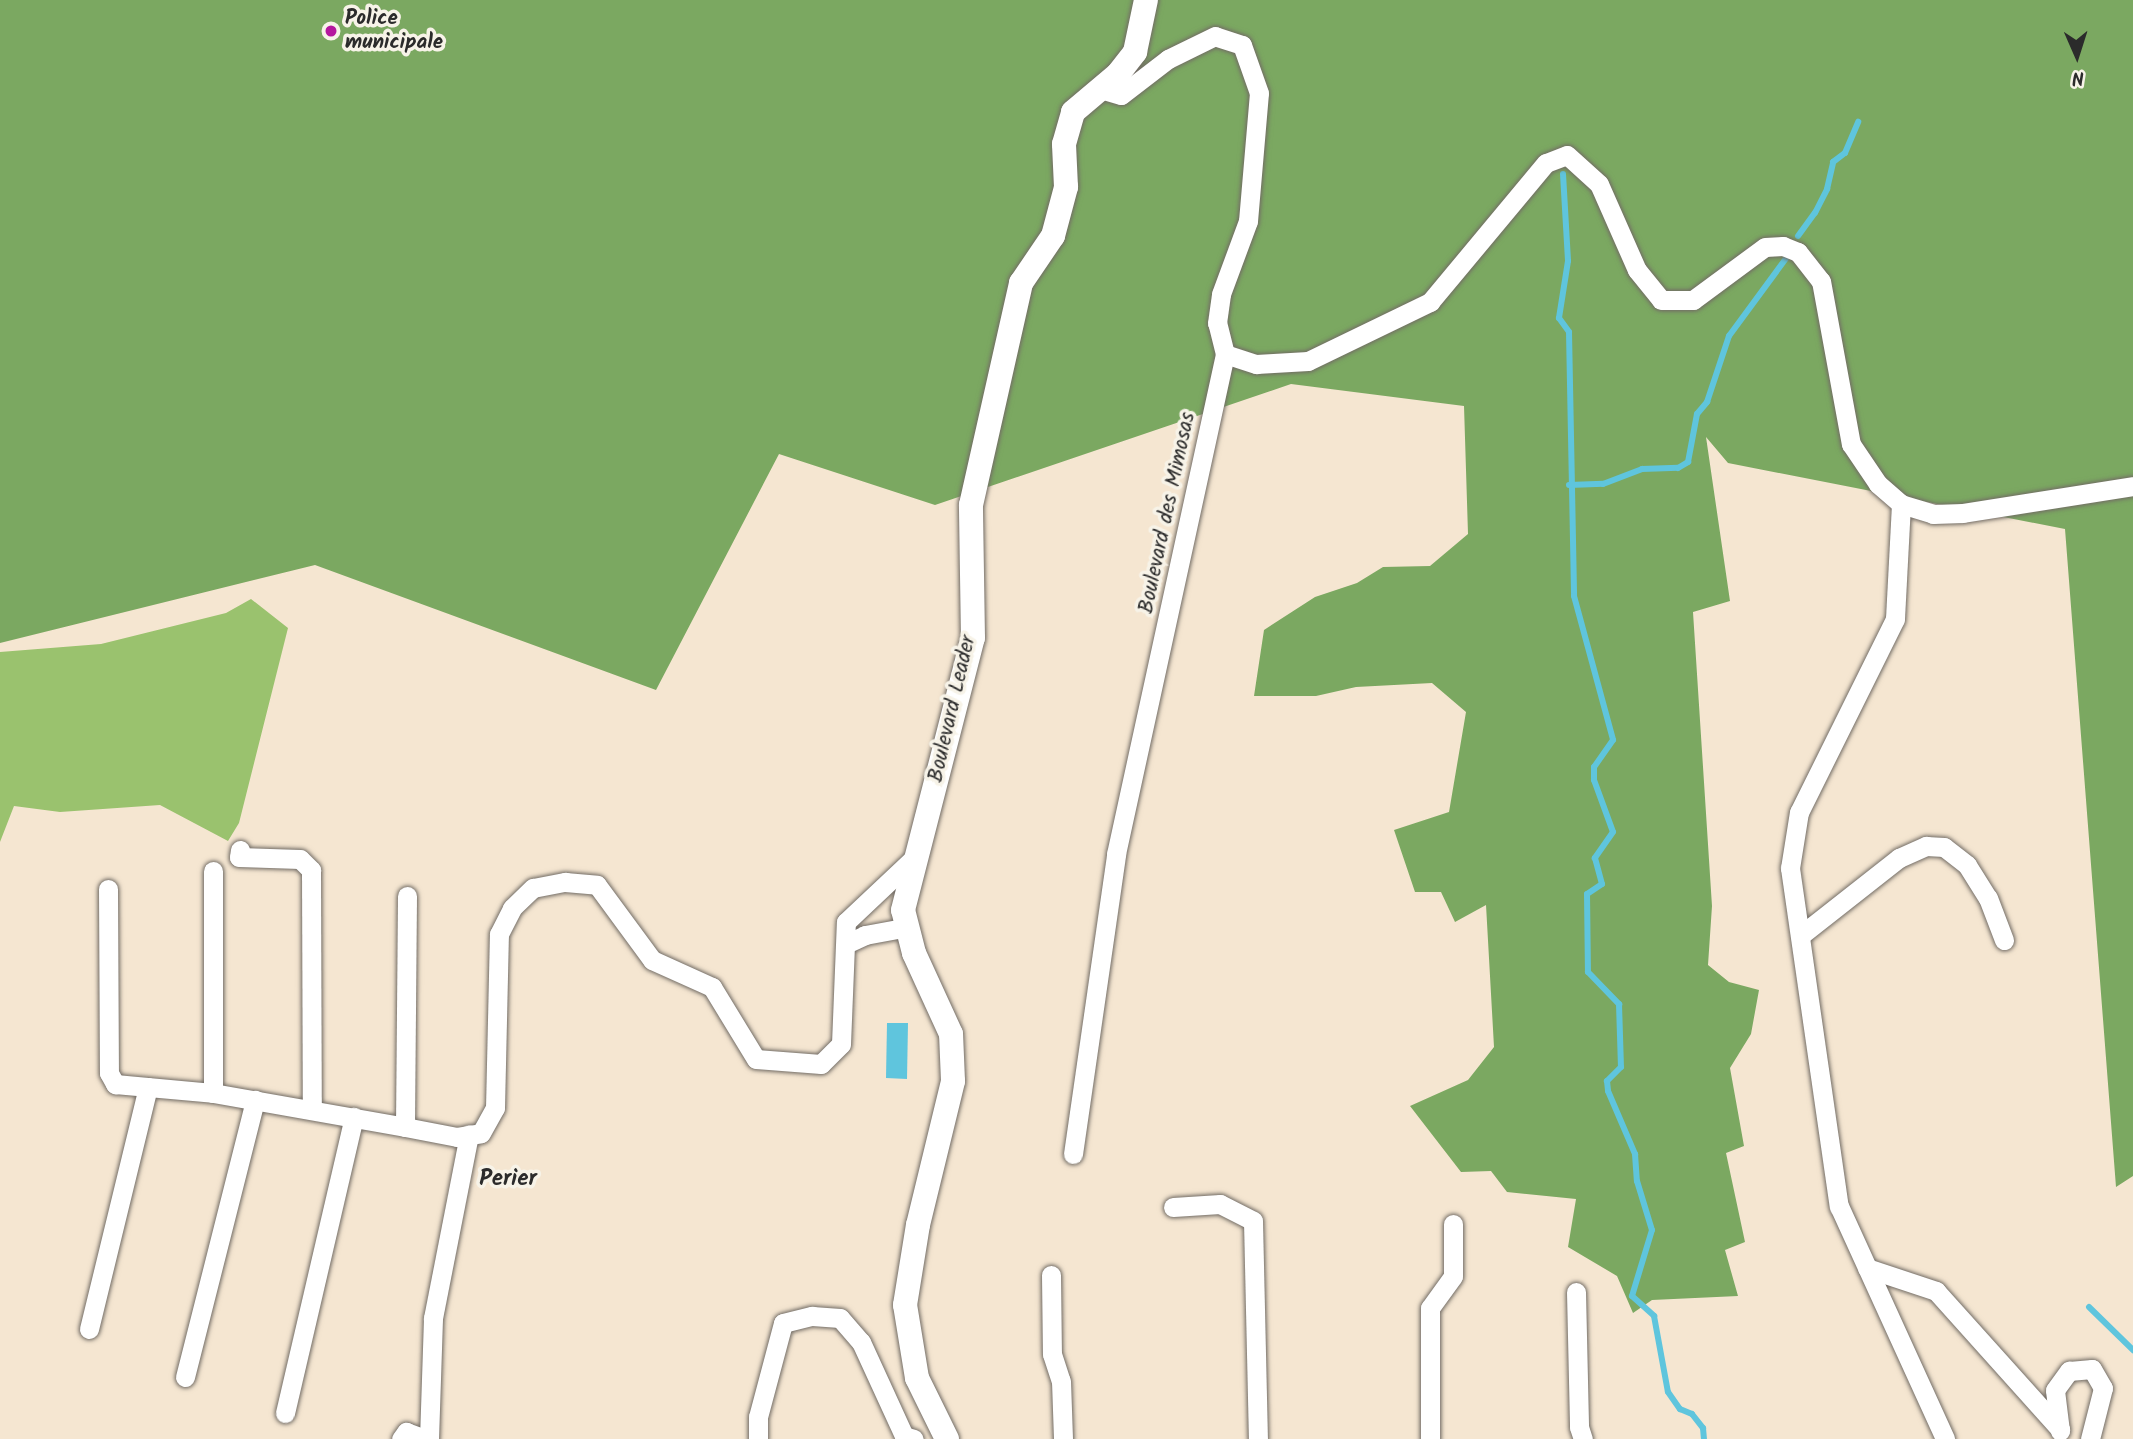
<!DOCTYPE html>
<style>
body{margin:0}
#map{position:relative;width:2133px;height:1439px;overflow:hidden;background:#f5e6d1;font-family:Kalam,sans-serif}
div>[style]{position:absolute}
.green>*{inset:0;background:#9ac26e}
.forest>*{inset:0;background:#7ba861}
.water>*{inset:0;background:#5fc5dd}
.stream>*{height:6px;margin:-3px;padding:0 3px;transform-origin:3px;border-radius:3px;background:#5fc5dd}
.roads{filter:drop-shadow(0 0 2px #726c65) drop-shadow(0 0 2px #726c65)}
.minor>*{height:19px;margin:-9.5px;padding:0 9.5px;transform-origin:9.5px;border-radius:9.5px;background:#fff}
.tertiary>*{height:24px;margin:-12px;padding:0 12px;transform-origin:12px;border-radius:12px;background:#fff}
.dots>*{width:19px;height:19px;translate:-50% -50%;box-sizing:border-box;border:4px solid #f7f3e8;border-radius:50%}
span{translate:-50% -50%;white-space:nowrap;text-align:center;line-height:1.15;-webkit-text-stroke:7px #f7f3e8;paint-order:stroke}
.poi-label{font-size:21px;color:#2b2b2b;font-weight:700}
.left{translate:0 -50%;text-align:left}
.street-label{font-size:21px;color:#2b2b2b}
.neighbourhood-label{font-size:23px;color:#2b2b2b;font-weight:700}
.north{position:absolute;left:2042px;top:21px;width:70px;height:70px;-webkit-text-stroke:5px #f7f3e8;paint-order:stroke;rotate:177deg;font-size:19px;font-weight:700;line-height:28px;text-align:center;color:#2b2b2b}
.north::after{content:'';display:block;margin:auto;width:24px;height:32px;background:#2b2b2b;clip-path:polygon(50% 0,100% 100%,50% 72%,0 100%)}
</style>
<div id="map">
<div class="green">
<i style="clip-path:polygon(251px 599px,288px 628px,239px 823px,228px 841px,160px 805px,60px 812px,14px 806px,0 842px,0 652px,101px 644px,226px 613px)"></i>
</div>
<div class="forest">
<i style="clip-path:polygon(0 0,2133px 0,2133px 1176px,2116px 1187px,2065px 529px,1728px 463px,1706px 437px,1730px 601px,1693px 612px,1712px 906px,1708px 965px,1729px 982px,1759px 990px,1751px 1034px,1730px 1068px,1744px 1146px,1726px 1153px,1745px 1242px,1725px 1250px,1738px 1296px,1652px 1300px,1633px 1313px,1617px 1276px,1568px 1247px,1576px 1199px,1507px 1192px,1491px 1171px,1461px 1172px,1410px 1106px,1468px 1080px,1494px 1047px,1486px 905px,1455px 922px,1441px 892px,1415px 892px,1394px 830px,1449px 812px,1466px 712px,1432px 683px,1356px 687px,1316px 696px,1254px 696px,1264px 630px,1315px 597px,1357px 583px,1383px 567px,1430px 566px,1468px 534px,1464px 406px,1291px 384px,935px 505px,779px 454px,656px 690px,315px 565px,0 643px)"></i>
</div>
<div class="water">
<i style="clip-path:polygon(887px 1023px,908px 1023px,907px 1079px,886px 1078px)"></i>
</div>
<div class="stream">
<i style="left:1563px;top:174px;width:87px;rotate:86.7deg"></i>
<i style="left:1568px;top:261px;width:58px;rotate:99deg"></i>
<i style="left:1559px;top:318px;width:17px;rotate:54deg"></i>
<i style="left:1569px;top:332px;width:264px;rotate:88.9deg"></i>
<i style="left:1574px;top:596px;width:149px;rotate:74.8deg"></i>
<i style="left:1613px;top:740px;width:33px;rotate:125deg"></i>
<i style="left:1594px;top:767px;width:13px;rotate:90deg"></i>
<i style="left:1594px;top:780px;width:55px;rotate:69.9deg"></i>
<i style="left:1613px;top:832px;width:32px;rotate:125deg"></i>
<i style="left:1595px;top:858px;width:27px;rotate:75deg"></i>
<i style="left:1602px;top:884px;width:18px;rotate:146deg"></i>
<i style="left:1587px;top:894px;width:78px;rotate:89.3deg"></i>
<i style="left:1588px;top:972px;width:45px;rotate:45.9deg"></i>
<i style="left:1619px;top:1004px;width:63px;rotate:88.2deg"></i>
<i style="left:1621px;top:1067px;width:20px;rotate:135deg"></i>
<i style="left:1607px;top:1081px;width:10px;rotate:84deg"></i>
<i style="left:1608px;top:1091px;width:69px;rotate:66.8deg"></i>
<i style="left:1635px;top:1154px;width:27px;rotate:86deg"></i>
<i style="left:1637px;top:1181px;width:51px;rotate:73deg"></i>
<i style="left:1652px;top:1230px;width:69px;rotate:106.9deg"></i>
<i style="left:1632px;top:1296px;width:30px;rotate:42deg"></i>
<i style="left:1654px;top:1316px;width:77px;rotate:79.6deg"></i>
<i style="left:1668px;top:1392px;width:21px;rotate:55deg"></i>
<i style="left:1680px;top:1409px;width:13px;rotate:23deg"></i>
<i style="left:1692px;top:1414px;width:18px;rotate:52deg"></i>
<i style="left:1703px;top:1428px;width:11px;rotate:85deg"></i>
<i style="left:1798px;top:236px;width:29px;rotate:-54deg"></i>
<i style="left:1815px;top:213px;width:27px;rotate:-63deg"></i>
<i style="left:1827px;top:189px;width:28px;rotate:-77deg"></i>
<i style="left:1833px;top:162px;width:15px;rotate:-37deg"></i>
<i style="left:1845px;top:153px;width:34px;rotate:-67deg"></i>
<i style="left:1569px;top:485px;width:34px;rotate:-2deg"></i>
<i style="left:1603px;top:484px;width:42px;rotate:-21deg"></i>
<i style="left:1642px;top:469px;width:36px;rotate:-2deg"></i>
<i style="left:1678px;top:468px;width:12px;rotate:-31deg"></i>
<i style="left:1688px;top:462px;width:49px;rotate:-79.4deg"></i>
<i style="left:1697px;top:414px;width:16px;rotate:-50deg"></i>
<i style="left:1707px;top:402px;width:70px;rotate:-71.6deg"></i>
<i style="left:1729px;top:336px;width:98px;rotate:-53.7deg"></i>
<i style="left:2089px;top:1307px;width:62px;rotate:44.3deg"></i>
</div>
<div class="roads">
<div class="minor">
<i style="left:1225px;top:354px;width:33px;rotate:18deg"></i>
<i style="left:1256px;top:364px;width:52px;rotate:-3.3deg"></i>
<i style="left:1308px;top:361px;width:136px;rotate:-25.8deg"></i>
<i style="left:1430px;top:302px;width:181px;rotate:-50.2deg"></i>
<i style="left:1546px;top:163px;width:22px;rotate:-21deg"></i>
<i style="left:1567px;top:155px;width:43px;rotate:42.2deg"></i>
<i style="left:1599px;top:184px;width:94px;rotate:66.2deg"></i>
<i style="left:1637px;top:270px;width:38px;rotate:51deg"></i>
<i style="left:1661px;top:300px;width:32px"></i>
<i style="left:1693px;top:300px;width:89px;rotate:-36.4deg"></i>
<i style="left:1765px;top:247px;width:18px;rotate:-3deg"></i>
<i style="left:1783px;top:246px;width:16px;rotate:22deg"></i>
<i style="left:1798px;top:252px;width:37px;rotate:52deg"></i>
<i style="left:1821px;top:281px;width:166px;rotate:79.6deg"></i>
<i style="left:1851px;top:444px;width:48px;rotate:56deg"></i>
<i style="left:1878px;top:484px;width:30px;rotate:41deg"></i>
<i style="left:1901px;top:504px;width:34px;rotate:17deg"></i>
<i style="left:1933px;top:514px;width:30px;rotate:-2deg"></i>
<i style="left:1963px;top:513px;width:172px;rotate:-9deg"></i>
<i style="left:1901px;top:504px;width:115px;rotate:93deg"></i>
<i style="left:1895px;top:619px;width:216px;rotate:116.4deg"></i>
<i style="left:1799px;top:812px;width:57px;rotate:99.1deg"></i>
<i style="left:1790px;top:868px;width:342px;rotate:81.8deg"></i>
<i style="left:1839px;top:1206px;width:256px;rotate:65.5deg"></i>
<i style="left:240px;top:850px;width:7px;rotate:98deg"></i>
<i style="left:239px;top:857px;width:61px;rotate:1.9deg"></i>
<i style="left:300px;top:859px;width:16px;rotate:45deg"></i>
<i style="left:311px;top:870px;width:239px;rotate:89.8deg"></i>
<i style="left:213px;top:871px;width:222px;rotate:90deg"></i>
<i style="left:108px;top:889px;width:184px;rotate:89.7deg"></i>
<i style="left:109px;top:1073px;width:13px;rotate:61deg"></i>
<i style="left:115px;top:1084px;width:98px;rotate:5.2deg"></i>
<i style="left:213px;top:1093px;width:195px;rotate:10deg"></i>
<i style="left:407px;top:896px;width:231px;rotate:90.5deg"></i>
<i style="left:405px;top:1127px;width:53px;rotate:10.9deg"></i>
<i style="left:457px;top:1137px;width:24px;rotate:-9deg"></i>
<i style="left:481px;top:1133px;width:29px;rotate:-61deg"></i>
<i style="left:495px;top:1108px;width:174px;rotate:-88.7deg"></i>
<i style="left:499px;top:934px;width:29px;rotate:-63deg"></i>
<i style="left:512px;top:908px;width:29px;rotate:-44deg"></i>
<i style="left:533px;top:888px;width:33px;rotate:-11deg"></i>
<i style="left:565px;top:882px;width:32px;rotate:5deg"></i>
<i style="left:597px;top:885px;width:93px;rotate:53.7deg"></i>
<i style="left:652px;top:960px;width:66px;rotate:24.2deg"></i>
<i style="left:712px;top:987px;width:84px;rotate:58.6deg"></i>
<i style="left:756px;top:1059px;width:65px;rotate:4.4deg"></i>
<i style="left:821px;top:1064px;width:28px;rotate:-45deg"></i>
<i style="left:841px;top:1044px;width:122px;rotate:-87.7deg"></i>
<i style="left:846px;top:922px;width:96px;rotate:-43.3deg"></i>
<i style="left:1801px;top:935px;width:125px;rotate:-38.2deg"></i>
<i style="left:1899px;top:858px;width:30px;rotate:-24deg"></i>
<i style="left:1926px;top:846px;width:18px;rotate:3deg"></i>
<i style="left:1944px;top:847px;width:29px;rotate:38deg"></i>
<i style="left:1967px;top:865px;width:39px;rotate:58deg"></i>
<i style="left:1988px;top:898px;width:45px;rotate:69.1deg"></i>
<i style="left:846px;top:944px;width:21px;rotate:-25deg"></i>
<i style="left:865px;top:935px;width:44px;rotate:-10.5deg"></i>
<i style="left:1073px;top:1154px;width:303px;rotate:-81.8deg"></i>
<i style="left:1116px;top:854px;width:512px;rotate:-77.7deg"></i>
<i style="left:1225px;top:354px;width:32px;rotate:-104deg"></i>
<i style="left:1217px;top:323px;width:29px;rotate:-82deg"></i>
<i style="left:1221px;top:294px;width:78px;rotate:-69.7deg"></i>
<i style="left:1248px;top:221px;width:128px;rotate:-85.1deg"></i>
<i style="left:1259px;top:93px;width:51px;rotate:-109.5deg"></i>
<i style="left:1242px;top:45px;width:28px;rotate:-162deg"></i>
<i style="left:1215px;top:36px;width:52px;rotate:153.9deg"></i>
<i style="left:1168px;top:59px;width:59px;rotate:142.5deg"></i>
<i style="left:1121px;top:95px;width:22px;rotate:-164deg"></i>
<i style="left:1173px;top:1207px;width:47px;rotate:-3.7deg"></i>
<i style="left:1220px;top:1204px;width:37px;rotate:27deg"></i>
<i style="left:1253px;top:1221px;width:218px;rotate:88.7deg"></i>
<i style="left:1867px;top:1268px;width:73px;rotate:18.4deg"></i>
<i style="left:1936px;top:1291px;width:186px;rotate:48.1deg"></i>
<i style="left:1051px;top:1275px;width:79px;rotate:89.3deg"></i>
<i style="left:1052px;top:1354px;width:28px;rotate:72deg"></i>
<i style="left:1061px;top:1381px;width:58px;rotate:88deg"></i>
<i style="left:1576px;top:1292px;width:135px;rotate:88.7deg"></i>
<i style="left:1579px;top:1427px;width:13px;rotate:72deg"></i>
<i style="left:89px;top:1329px;width:249px;rotate:-76.3deg"></i>
<i style="left:185px;top:1377px;width:286px;rotate:-75.8deg"></i>
<i style="left:285px;top:1413px;width:304px;rotate:-76.9deg"></i>
<i style="left:2060px;top:1431px;width:41px;rotate:-97deg"></i>
<i style="left:2055px;top:1390px;width:24px;rotate:-54deg"></i>
<i style="left:2069px;top:1371px;width:23px;rotate:-5deg"></i>
<i style="left:2092px;top:1369px;width:22px;rotate:60deg"></i>
<i style="left:2103px;top:1388px;width:53px;rotate:104.3deg"></i>
<i style="left:401px;top:1439px;width:9px;rotate:-54deg"></i>
<i style="left:406px;top:1432px;width:20px;rotate:20deg"></i>
<i style="left:429px;top:1439px;width:121px;rotate:-88.1deg"></i>
<i style="left:433px;top:1318px;width:187px;rotate:-78.9deg"></i>
<i style="left:758px;top:1439px;width:22px;rotate:-90deg"></i>
<i style="left:758px;top:1417px;width:97px;rotate:-75.1deg"></i>
<i style="left:783px;top:1323px;width:30px;rotate:-14deg"></i>
<i style="left:812px;top:1316px;width:28px;rotate:4deg"></i>
<i style="left:840px;top:1318px;width:32px;rotate:49deg"></i>
<i style="left:861px;top:1342px;width:103px;rotate:65.4deg"></i>
<i style="left:904px;top:1436px;width:10px;rotate:17deg"></i>
<i style="left:1430px;top:1439px;width:131px;rotate:-90deg"></i>
<i style="left:1430px;top:1308px;width:39px;rotate:-54deg"></i>
<i style="left:1453px;top:1276px;width:52px;rotate:-90deg"></i>
</div>
<div class="tertiary">
<i style="left:947px;top:1439px;width:68px;rotate:-116.2deg"></i>
<i style="left:917px;top:1378px;width:74px;rotate:-99.3deg"></i>
<i style="left:905px;top:1305px;width:81px;rotate:-80.8deg"></i>
<i style="left:918px;top:1225px;width:148px;rotate:-76.3deg"></i>
<i style="left:953px;top:1081px;width:47px;rotate:-92.4deg"></i>
<i style="left:951px;top:1034px;width:89px;rotate:-114.6deg"></i>
<i style="left:914px;top:953px;width:44px;rotate:-104.3deg"></i>
<i style="left:903px;top:910px;width:281px;rotate:-75.6deg"></i>
<i style="left:973px;top:638px;width:133px;rotate:-90.9deg"></i>
<i style="left:971px;top:505px;width:228px;rotate:-77.3deg"></i>
<i style="left:1021px;top:283px;width:57px;rotate:-55.8deg"></i>
<i style="left:1053px;top:236px;width:51px;rotate:-75.1deg"></i>
<i style="left:1066px;top:187px;width:43px;rotate:-92.7deg"></i>
<i style="left:1064px;top:144px;width:33px;rotate:-74deg"></i>
<i style="left:1073px;top:112px;width:59px;rotate:-40.2deg"></i>
<i style="left:1118px;top:74px;width:28px;rotate:-52deg"></i>
<i style="left:1135px;top:52px;width:53px;rotate:-78.1deg"></i>
</div>
</div>
<div class="dots">
<i style="left:331px;top:31px;background:#b5179e"></i>
</div>
<div class="poi-label">
<span class="left" style="left:345px;top:31px">Police<br>municipale</span>
</div>
<div class="street-label">
<span style="left:1168px;top:513px;rotate:-78deg">Boulevard des Mimosas</span>
<span style="left:953px;top:709px;rotate:-77deg">Boulevard Leader</span>
</div>
<div class="neighbourhood-label">
<span style="left:508px;top:1179px">Perier</span>
</div>
<div class="north">N</div>
</div>
